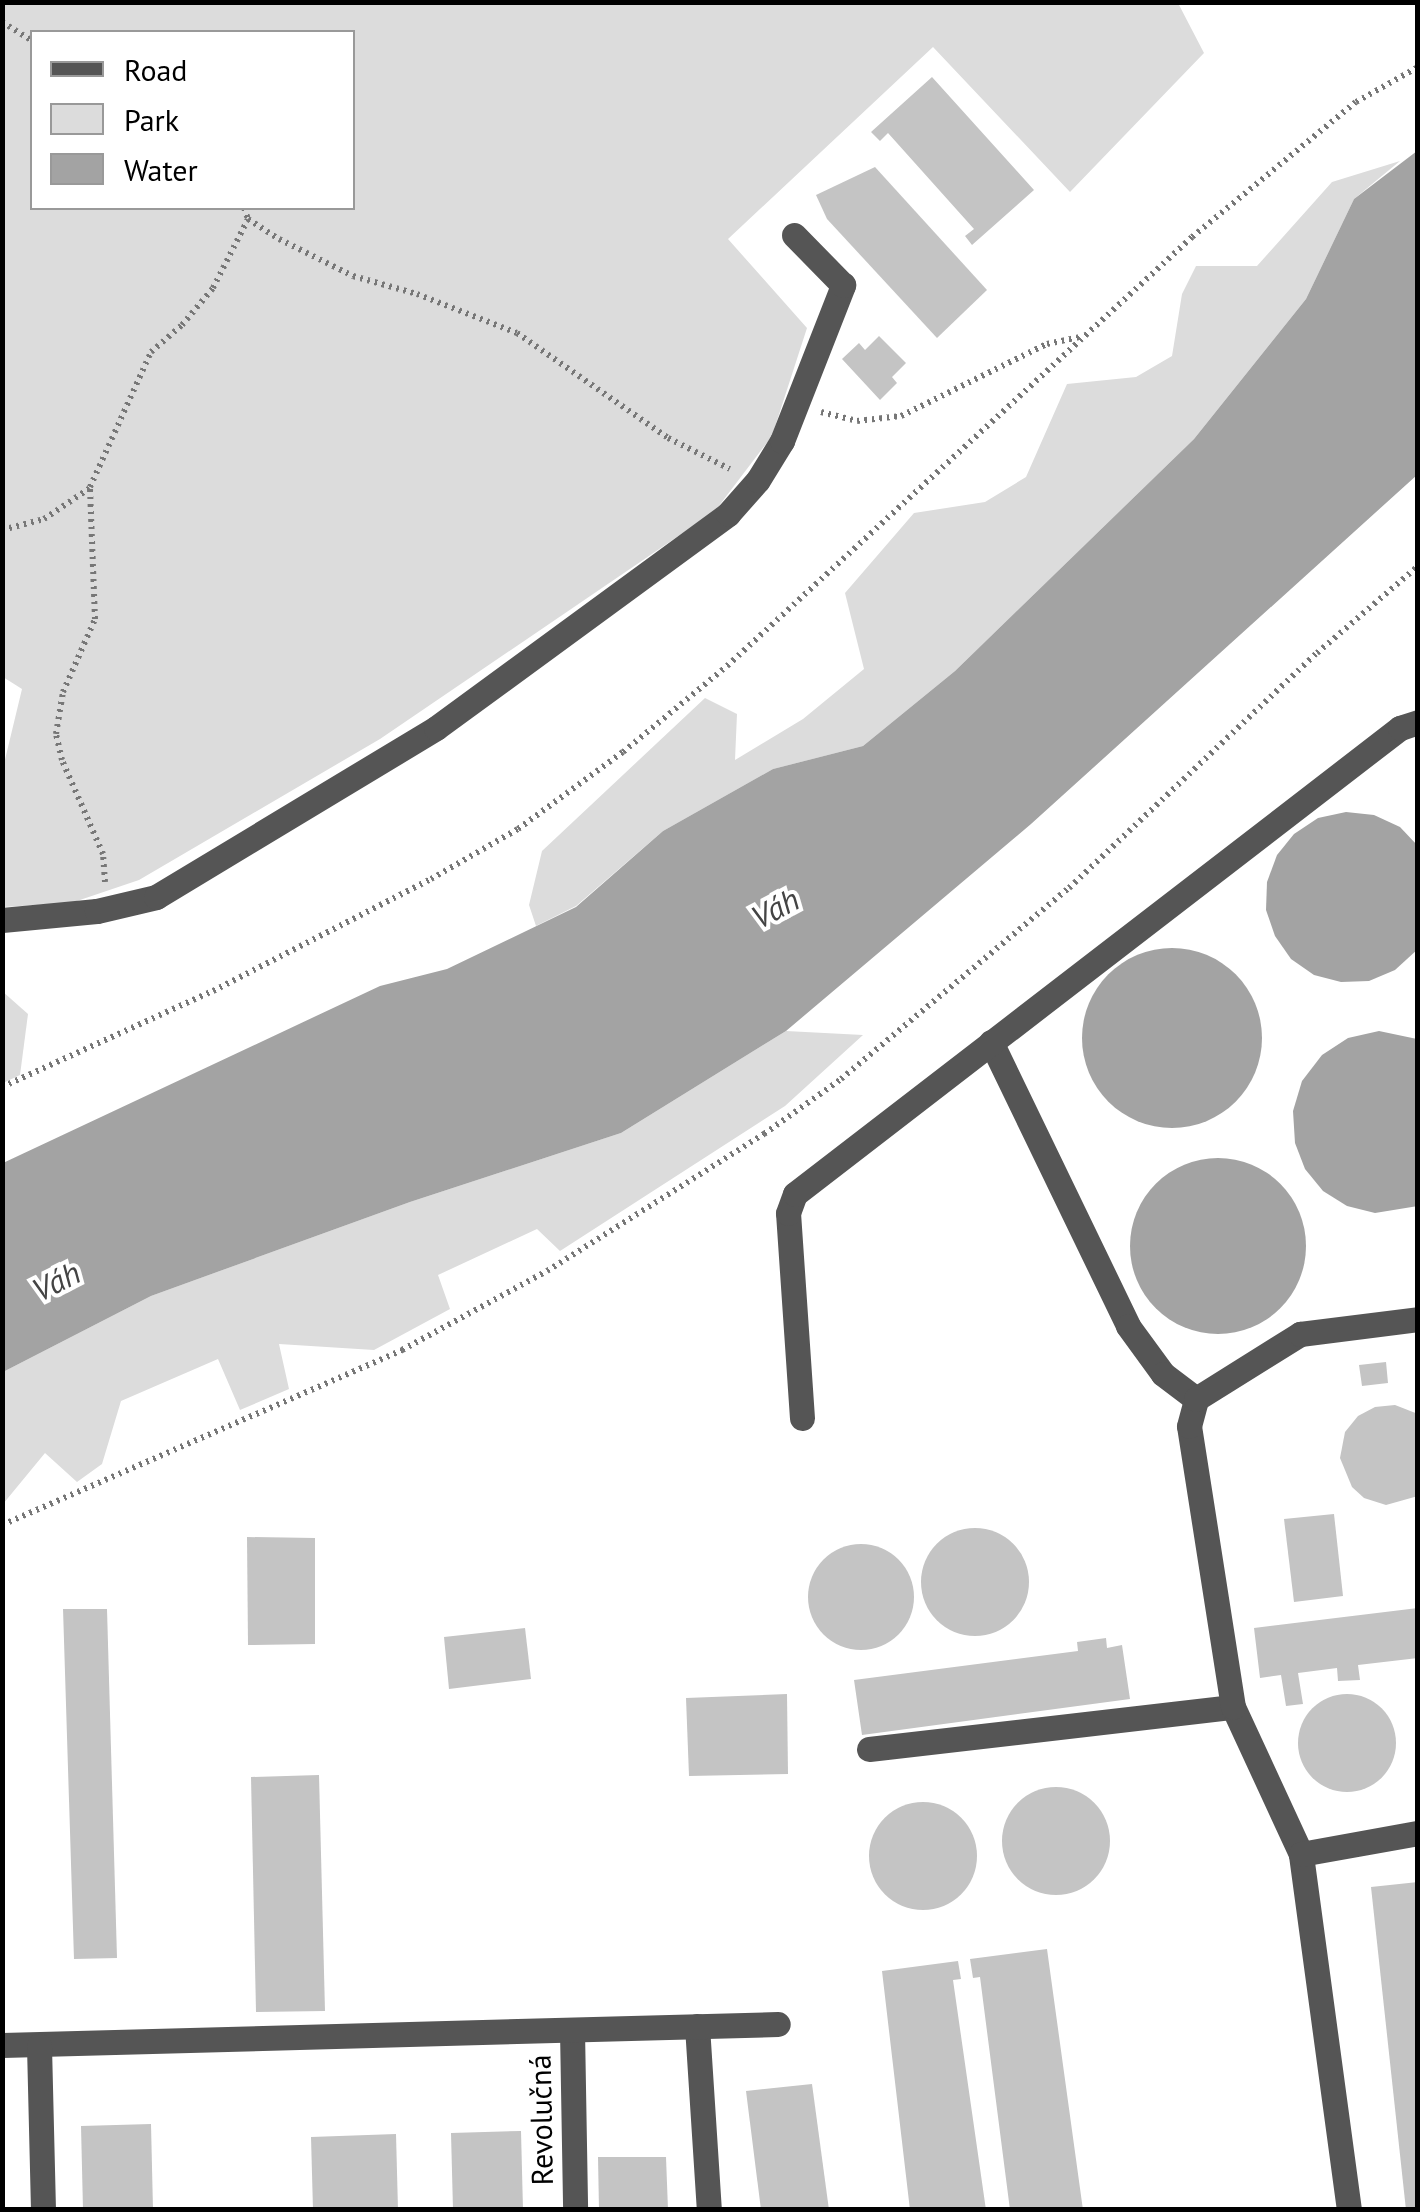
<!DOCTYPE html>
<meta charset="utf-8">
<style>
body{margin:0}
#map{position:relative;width:1420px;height:2212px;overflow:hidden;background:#fff;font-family:"PT Sans",sans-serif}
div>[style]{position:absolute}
.green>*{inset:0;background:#dcdcdc}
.water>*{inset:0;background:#a3a3a3}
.round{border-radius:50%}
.building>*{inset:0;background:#c4c4c4}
.path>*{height:6px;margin-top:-3px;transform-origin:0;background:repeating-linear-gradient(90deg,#777 0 2.5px,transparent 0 7.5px)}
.minor>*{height:25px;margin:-12.5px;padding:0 12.5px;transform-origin:12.5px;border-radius:12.5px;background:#555}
span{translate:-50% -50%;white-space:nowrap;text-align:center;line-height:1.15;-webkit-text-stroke:8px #fff;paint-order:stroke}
.street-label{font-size:30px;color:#000}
.water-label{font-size:32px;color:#444;font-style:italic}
.frame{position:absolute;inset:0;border:5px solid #000;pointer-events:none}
.legend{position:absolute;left:30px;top:30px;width:325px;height:180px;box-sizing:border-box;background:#fff;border:2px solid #999;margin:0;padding:12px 18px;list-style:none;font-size:30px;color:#000}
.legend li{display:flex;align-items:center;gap:20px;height:50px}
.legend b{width:50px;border:2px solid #999}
</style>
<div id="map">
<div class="green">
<i style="clip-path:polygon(evenodd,3px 3px,1178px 3px,1204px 53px,1070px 192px,933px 47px,728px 239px,807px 328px,772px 436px,715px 511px,380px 739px,139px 880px,71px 903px,3px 907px,3px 768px,22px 689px,3px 677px,3px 3px,32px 32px,352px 32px,352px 208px,32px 208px,32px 32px)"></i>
<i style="clip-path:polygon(1400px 161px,1354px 199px,1306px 299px,1194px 439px,955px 671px,863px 746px,773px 769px,663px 831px,576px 906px,536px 926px,529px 905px,542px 851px,705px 698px,737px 714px,735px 760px,803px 719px,864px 669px,845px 593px,914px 513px,985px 502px,1026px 477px,1067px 384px,1136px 377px,1172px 356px,1182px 294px,1196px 266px,1257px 266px,1332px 182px)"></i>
<i style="clip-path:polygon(2px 991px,28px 1014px,20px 1075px,3px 1083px)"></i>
<i style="clip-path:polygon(786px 1031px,863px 1035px,785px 1106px,560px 1251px,537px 1229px,438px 1275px,450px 1309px,374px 1350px,279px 1344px,289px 1389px,240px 1410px,218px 1359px,121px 1401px,102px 1464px,77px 1482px,45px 1453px,3px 1504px,3px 1372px,151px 1296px,410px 1202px,621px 1133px)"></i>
</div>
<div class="water">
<i style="clip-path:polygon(1417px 151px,1417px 475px,1031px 824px,786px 1031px,621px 1133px,410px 1202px,151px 1296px,3px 1372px,3px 1163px,380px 986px,447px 969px,576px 907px,663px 831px,773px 769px,863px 746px,955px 671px,1194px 439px,1306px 299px,1354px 199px)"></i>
<i style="clip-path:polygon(1346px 812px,1374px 815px,1400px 827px,1417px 845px,1418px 949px,1395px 970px,1369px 981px,1341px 982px,1314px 975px,1291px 959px,1275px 936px,1266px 910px,1267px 882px,1277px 855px,1294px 834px,1318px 818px)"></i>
<i class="round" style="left:1082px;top:948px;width:180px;height:180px"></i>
<i style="clip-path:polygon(1379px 1031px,1417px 1039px,1418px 1206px,1375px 1213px,1347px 1206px,1323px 1191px,1305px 1169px,1295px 1143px,1293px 1111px,1302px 1081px,1322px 1055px,1348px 1038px)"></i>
<i class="round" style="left:1130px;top:1158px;width:176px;height:176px"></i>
</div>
<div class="building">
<i style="clip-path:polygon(932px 77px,1034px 190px,972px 245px,965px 236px,974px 229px,888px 133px,880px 141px,871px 132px)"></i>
<i style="clip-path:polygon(875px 167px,987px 290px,937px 338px,827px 219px,816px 195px)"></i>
<i style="clip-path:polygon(879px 336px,906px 363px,892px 377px,897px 383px,880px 400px,842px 359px,859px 343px,865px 350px)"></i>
<i style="clip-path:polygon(1386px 1362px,1388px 1383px,1362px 1386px,1359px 1365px)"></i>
<i style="clip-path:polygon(1395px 1405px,1418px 1414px,1418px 1496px,1386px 1505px,1364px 1498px,1352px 1487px,1340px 1458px,1345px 1432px,1358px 1416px,1375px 1407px)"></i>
<i style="clip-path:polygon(1334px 1514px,1343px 1596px,1294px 1602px,1284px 1519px)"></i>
<i class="round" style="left:921px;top:1528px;width:108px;height:108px"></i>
<i style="clip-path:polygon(247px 1537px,315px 1538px,315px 1644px,248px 1645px)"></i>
<i class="round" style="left:808px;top:1544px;width:106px;height:106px"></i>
<i style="clip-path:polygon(1418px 1608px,1418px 1658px,1358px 1665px,1360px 1680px,1338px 1681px,1337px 1668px,1298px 1673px,1303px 1704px,1286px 1706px,1281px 1675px,1260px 1678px,1254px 1628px)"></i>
<i style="clip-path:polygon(63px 1609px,107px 1609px,117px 1958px,74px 1959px)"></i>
<i style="clip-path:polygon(525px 1628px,531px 1679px,449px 1689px,444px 1637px)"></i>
<i style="clip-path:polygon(1106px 1638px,1107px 1648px,1122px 1645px,1130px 1699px,862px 1735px,854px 1680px,1078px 1651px,1077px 1642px)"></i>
<i class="round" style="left:1298px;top:1694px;width:98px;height:98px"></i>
<i style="clip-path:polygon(787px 1694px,788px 1774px,689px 1776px,686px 1698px)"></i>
<i style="clip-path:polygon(319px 1775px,325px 2011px,256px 2012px,251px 1777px)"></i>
<i class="round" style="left:1002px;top:1787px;width:108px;height:108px"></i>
<i class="round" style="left:869px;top:1802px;width:108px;height:108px"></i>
<i style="clip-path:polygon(1418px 1882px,1418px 2210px,1406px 2210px,1371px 1887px)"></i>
<i style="clip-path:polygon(1047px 1949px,1083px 2210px,1010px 2210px,980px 1977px,973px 1978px,970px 1959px)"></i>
<i style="clip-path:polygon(958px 1961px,961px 1979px,953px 1980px,986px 2210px,910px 2210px,882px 1971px)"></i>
<i style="clip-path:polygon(812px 2084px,829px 2210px,761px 2210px,746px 2091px)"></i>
<i style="clip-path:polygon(151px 2124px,153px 2210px,83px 2210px,81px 2126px)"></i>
<i style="clip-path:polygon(521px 2131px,523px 2210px,453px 2210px,451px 2133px)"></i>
<i style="clip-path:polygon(396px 2134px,398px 2210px,313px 2210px,311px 2137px)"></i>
<i style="clip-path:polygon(598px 2157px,666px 2157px,668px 2210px,599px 2210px)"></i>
</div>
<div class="path">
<i style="left:2px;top:22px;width:36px;rotate:32deg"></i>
<i style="left:244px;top:208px;width:12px;rotate:70deg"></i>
<i style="left:248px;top:219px;width:37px;rotate:33deg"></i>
<i style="left:279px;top:239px;width:83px;rotate:26.6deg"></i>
<i style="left:353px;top:276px;width:66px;rotate:15.7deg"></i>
<i style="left:417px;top:294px;width:107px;rotate:21.3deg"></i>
<i style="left:517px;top:333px;width:184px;rotate:34.8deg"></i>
<i style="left:668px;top:438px;width:69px;rotate:26.6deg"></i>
<i style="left:821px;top:412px;width:37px;rotate:14deg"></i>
<i style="left:857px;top:421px;width:44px;rotate:-6.5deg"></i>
<i style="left:901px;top:416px;width:163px;rotate:-26.3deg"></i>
<i style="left:1047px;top:344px;width:33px;rotate:-12deg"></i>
<i style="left:2px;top:530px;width:43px;rotate:-14.7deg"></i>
<i style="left:44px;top:519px;width:55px;rotate:-34deg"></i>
<i style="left:105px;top:882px;width:28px;rotate:-94deg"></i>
<i style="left:103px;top:854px;width:103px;rotate:-113.6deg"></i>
<i style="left:62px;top:760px;width:27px;rotate:-103deg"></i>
<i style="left:56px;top:734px;width:43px;rotate:-80.5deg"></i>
<i style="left:63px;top:692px;width:80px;rotate:-66.3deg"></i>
<i style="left:95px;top:619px;width:132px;rotate:-92.2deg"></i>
<i style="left:90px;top:487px;width:148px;rotate:-65.7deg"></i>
<i style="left:151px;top:352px;width:41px;rotate:-41.1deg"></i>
<i style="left:182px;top:325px;width:48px;rotate:-50deg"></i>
<i style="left:213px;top:288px;width:77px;rotate:-63.1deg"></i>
<i style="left:2px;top:1087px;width:232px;rotate:-24.5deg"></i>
<i style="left:213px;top:991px;width:245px;rotate:-27.2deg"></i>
<i style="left:431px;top:879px;width:100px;rotate:-29.9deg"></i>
<i style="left:518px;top:829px;width:130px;rotate:-36.3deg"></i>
<i style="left:623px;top:752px;width:135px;rotate:-39.6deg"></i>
<i style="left:727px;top:666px;width:633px;rotate:-42.69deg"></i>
<i style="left:1192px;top:237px;width:212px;rotate:-39.5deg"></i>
<i style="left:1356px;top:102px;width:71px;rotate:-29.4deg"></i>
<i style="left:2px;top:1525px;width:437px;rotate:-23.6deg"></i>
<i style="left:402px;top:1350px;width:165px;rotate:-28.6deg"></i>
<i style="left:547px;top:1271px;width:257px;rotate:-32.3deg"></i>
<i style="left:764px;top:1134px;width:95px;rotate:-35.5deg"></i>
<i style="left:841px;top:1079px;width:297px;rotate:-40deg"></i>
<i style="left:1069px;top:888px;width:342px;rotate:-43.5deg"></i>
<i style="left:1317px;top:653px;width:133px;rotate:-40.7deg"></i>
</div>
<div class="minor">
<i style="left:2px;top:920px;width:95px;rotate:-5.4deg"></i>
<i style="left:97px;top:911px;width:61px;rotate:-13.3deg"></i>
<i style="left:156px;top:897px;width:327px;rotate:-31.1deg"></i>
<i style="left:436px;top:728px;width:362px;rotate:-36.2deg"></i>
<i style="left:728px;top:514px;width:45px;rotate:-48.6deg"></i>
<i style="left:758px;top:480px;width:46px;rotate:-58.4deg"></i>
<i style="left:782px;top:441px;width:168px;rotate:-68.6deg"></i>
<i style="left:843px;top:285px;width:70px;rotate:-134.4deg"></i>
<i style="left:991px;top:1042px;width:315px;rotate:64.2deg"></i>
<i style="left:1128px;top:1326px;width:59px;rotate:53.9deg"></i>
<i style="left:1163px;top:1374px;width:41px;rotate:37.1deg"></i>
<i style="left:802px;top:1418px;width:205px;rotate:-93.9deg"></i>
<i style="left:788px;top:1213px;width:20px;rotate:-70deg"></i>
<i style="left:795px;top:1194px;width:764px;rotate:-37.61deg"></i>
<i style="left:1400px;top:728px;width:19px;rotate:-18deg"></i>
<i style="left:869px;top:1749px;width:366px;rotate:-6.6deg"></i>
<i style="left:1301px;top:1854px;width:162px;rotate:-114.8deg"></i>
<i style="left:1233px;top:1707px;width:284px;rotate:-98.9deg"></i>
<i style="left:1189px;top:1426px;width:28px;rotate:-75deg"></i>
<i style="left:1196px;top:1399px;width:123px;rotate:-32deg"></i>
<i style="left:1300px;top:1334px;width:119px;rotate:-7.2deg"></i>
<i style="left:697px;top:2026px;width:184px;rotate:86.3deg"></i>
<i style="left:572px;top:2030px;width:180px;rotate:89deg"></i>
<i style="left:2px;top:2045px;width:776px;rotate:-1.55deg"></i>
<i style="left:39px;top:2046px;width:164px;rotate:88.6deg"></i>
<i style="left:1349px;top:2210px;width:359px;rotate:-97.7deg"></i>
<i style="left:1301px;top:1854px;width:119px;rotate:-10.2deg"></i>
</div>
<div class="street-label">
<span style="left:541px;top:2120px;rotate:-91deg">Revolučná</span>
</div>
<div class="water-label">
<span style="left:775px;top:908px;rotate:-28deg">Váh</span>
<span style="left:56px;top:1281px;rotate:-27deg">Váh</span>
</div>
<div class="frame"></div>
<ul class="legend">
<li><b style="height:12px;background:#555"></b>Road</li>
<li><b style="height:28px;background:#dcdcdc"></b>Park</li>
<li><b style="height:28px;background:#a3a3a3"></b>Water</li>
</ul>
</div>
